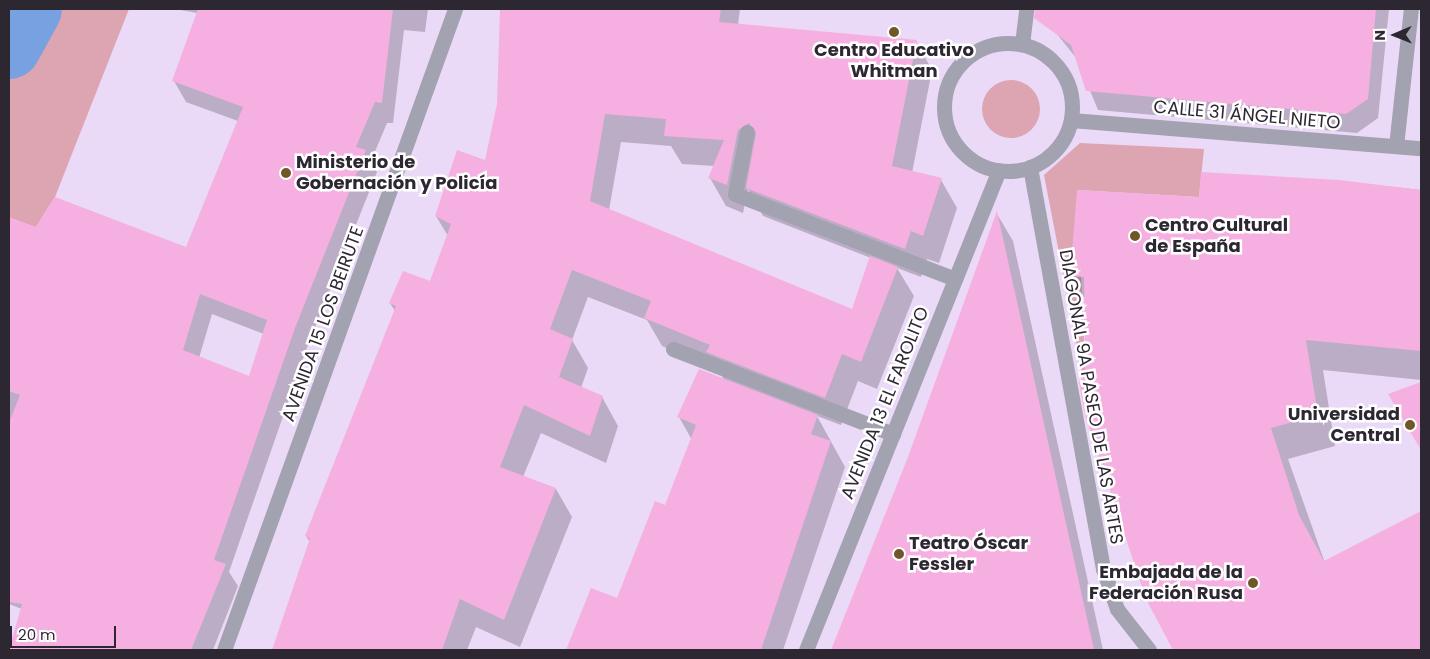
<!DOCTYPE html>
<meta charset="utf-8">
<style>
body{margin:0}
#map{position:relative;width:1430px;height:659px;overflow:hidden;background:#ead9f7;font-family:Poppins,sans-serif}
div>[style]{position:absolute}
.green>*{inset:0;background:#dda5b2}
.round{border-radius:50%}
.shadow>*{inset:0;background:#0003}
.river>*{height:64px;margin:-32px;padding:0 32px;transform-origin:32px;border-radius:32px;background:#77a1e1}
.building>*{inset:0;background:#f6afe1}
.minor>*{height:15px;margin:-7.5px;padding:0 7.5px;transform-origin:7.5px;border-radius:7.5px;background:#a2a2b0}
.minor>.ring{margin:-7.5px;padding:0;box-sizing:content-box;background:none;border:15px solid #a2a2b0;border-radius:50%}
.dots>*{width:14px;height:14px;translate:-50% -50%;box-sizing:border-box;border:2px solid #fff;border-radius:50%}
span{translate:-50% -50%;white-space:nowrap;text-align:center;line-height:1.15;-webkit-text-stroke:5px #fff;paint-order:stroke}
.poi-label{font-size:18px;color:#2d2732;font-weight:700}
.left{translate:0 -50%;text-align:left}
.right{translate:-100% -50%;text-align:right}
.street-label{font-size:18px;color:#2d2732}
.frame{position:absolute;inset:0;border:10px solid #2d2732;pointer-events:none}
.north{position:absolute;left:1370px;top:10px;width:50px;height:50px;-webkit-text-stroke:4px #fff;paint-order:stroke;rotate:269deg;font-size:14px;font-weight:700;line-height:20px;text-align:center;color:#2d2732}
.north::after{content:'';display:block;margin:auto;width:18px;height:22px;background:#2d2732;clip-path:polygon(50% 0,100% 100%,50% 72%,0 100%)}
.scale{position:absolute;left:10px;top:626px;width:106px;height:22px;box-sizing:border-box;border:2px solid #2d2732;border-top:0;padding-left:6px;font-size:15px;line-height:18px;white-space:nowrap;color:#2d2732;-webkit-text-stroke:4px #fff;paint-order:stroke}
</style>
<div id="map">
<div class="green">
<i style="clip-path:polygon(9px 9px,129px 9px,55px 197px,36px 227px,9px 220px)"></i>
<i class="round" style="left:982px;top:80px;width:58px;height:58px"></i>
<i style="clip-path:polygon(1080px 143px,1204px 149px,1199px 197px,1077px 190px,1085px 360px,1095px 360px,1083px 377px,1044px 175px)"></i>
</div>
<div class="shadow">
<i style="clip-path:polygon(evenodd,175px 9px,317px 14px,317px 9px,428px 9px,425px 32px,404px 30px,393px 123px,387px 123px,371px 161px,377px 172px,306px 350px,229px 572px,238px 586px,213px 650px,9px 650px,22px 609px,9px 604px,9px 223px,10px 219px,36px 229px,186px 249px,238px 121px,186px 102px,174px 81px,197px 13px,175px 9px,212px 314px,264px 334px,250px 378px,199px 358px,212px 314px)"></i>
<i style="clip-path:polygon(evenodd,505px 9px,740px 9px,738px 25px,916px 41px,932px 70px,912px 173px,941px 180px,957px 208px,939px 263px,927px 259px,921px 277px,897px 268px,914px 296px,877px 389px,858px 381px,841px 425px,817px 416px,845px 467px,783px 650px,573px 650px,570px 644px,618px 600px,666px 506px,692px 440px,679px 417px,724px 380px,718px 369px,662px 346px,647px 320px,588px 297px,572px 340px,588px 368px,581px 388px,602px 397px,618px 426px,606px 463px,541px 433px,523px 477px,556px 489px,572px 517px,520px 647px,476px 627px,467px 650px,280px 650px,310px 542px,306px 536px,395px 311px,390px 303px,430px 282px,448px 236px,436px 216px,486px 162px,498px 104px,505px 9px,621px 142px,671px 146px,682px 164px,715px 166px,710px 178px,726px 206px,743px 213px,748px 189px,763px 216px,871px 258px,853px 311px,609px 210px,621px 142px)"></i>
<i style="clip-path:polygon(1054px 9px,1389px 9px,1378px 118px,1357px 133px,1098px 110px,1077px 59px,1052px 28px)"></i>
<i style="clip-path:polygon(1339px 181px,1421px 190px,1421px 380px,1323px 370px,1335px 446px,1288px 459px,1325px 563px,1421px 512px,1421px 650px,1175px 650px,1147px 599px,1086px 374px,1085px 299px,1072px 276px,1200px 198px)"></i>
<i style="clip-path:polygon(997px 214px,1013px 241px,1103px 650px,833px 650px,910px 457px)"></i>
<i style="clip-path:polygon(1421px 384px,1421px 448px,1390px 395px)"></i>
</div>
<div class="river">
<i style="left:9px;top:47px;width:43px;rotate:-61.1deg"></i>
</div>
<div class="building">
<i style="clip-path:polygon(evenodd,198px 9px,393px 9px,382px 103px,375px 102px,356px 147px,366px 150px,295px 328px,214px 560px,226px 564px,191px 650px,9px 650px,22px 604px,9px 602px,9px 423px,20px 395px,9px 391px,9px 217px,36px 227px,55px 197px,186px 247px,243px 107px,172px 81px,198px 9px,200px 294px,267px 320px,249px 376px,183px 350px,200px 294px)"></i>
<i style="clip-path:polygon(500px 9px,721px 9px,719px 22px,917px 40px,892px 166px,942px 178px,923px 236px,911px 231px,905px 249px,746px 188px,756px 133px,749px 123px,738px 130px,727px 185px,708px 178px,724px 140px,664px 136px,666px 119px,605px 114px,590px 201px,852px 309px,870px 256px,898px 267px,861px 362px,842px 354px,825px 398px,706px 352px,710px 345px,644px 318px,651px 301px,572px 270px,550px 329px,573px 339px,559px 377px,603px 396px,590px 436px,524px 405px,500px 467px,556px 488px,504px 620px,460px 599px,442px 650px,272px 650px,310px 538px,305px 536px,396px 306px,389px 303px,403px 271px,430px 281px,451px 224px,435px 216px,457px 150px,485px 160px,497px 104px)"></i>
<i style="clip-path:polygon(1035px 9px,1376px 9px,1368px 99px,1346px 114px,1086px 91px,1071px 45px,1034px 18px)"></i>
<i style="clip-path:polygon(1201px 172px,1339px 180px,1421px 190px,1421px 351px,1306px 340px,1318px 415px,1271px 428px,1299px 515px,1324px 561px,1421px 511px,1421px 650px,1173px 650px,1146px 599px,1085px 415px,1079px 382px,1085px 374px,1084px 277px,1070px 276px,1077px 190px,1199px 197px)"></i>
<i style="clip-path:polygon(997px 211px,1094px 650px,831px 650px,908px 457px)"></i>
<i style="clip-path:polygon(699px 369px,818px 415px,811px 434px,831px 441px,761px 650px,566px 650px,591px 588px,617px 598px,655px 501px,665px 505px,696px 425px,677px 417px)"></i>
<i style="clip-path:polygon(1421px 382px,1421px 450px,1388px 394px)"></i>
</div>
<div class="minor">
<i class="ring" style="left:944px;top:43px;width:113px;height:113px"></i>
<i style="left:1022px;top:44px;width:35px;rotate:-83deg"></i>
<i style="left:1071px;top:120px;width:351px;rotate:4.6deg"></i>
<i style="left:747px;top:132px;width:63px;rotate:101deg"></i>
<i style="left:735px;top:194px;width:236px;rotate:21.1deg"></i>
<i style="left:1396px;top:146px;width:138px;rotate:-83.8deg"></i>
<i style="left:1030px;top:167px;width:409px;rotate:79.7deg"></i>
<i style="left:1103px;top:569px;width:42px;rotate:70.7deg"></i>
<i style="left:1117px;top:609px;width:52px;rotate:52deg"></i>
<i style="left:673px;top:349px;width:236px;rotate:21.1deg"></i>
<i style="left:224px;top:650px;width:681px;rotate:-70.18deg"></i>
<i style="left:806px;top:650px;width:517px;rotate:-68.1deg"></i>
</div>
<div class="dots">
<i style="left:894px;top:32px;background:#6f5728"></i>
<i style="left:286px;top:173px;background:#6f5728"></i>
<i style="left:1135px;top:236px;background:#6f5728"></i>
<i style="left:1410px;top:425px;background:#6f5728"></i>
<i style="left:899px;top:554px;background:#6f5728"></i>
<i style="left:1253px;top:583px;background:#6f5728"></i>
</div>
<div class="poi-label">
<span style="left:894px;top:61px">Centro Educativo<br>Whitman</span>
<span class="left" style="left:296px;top:173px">Ministerio de<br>Gobernación y Policía</span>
<span class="left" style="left:1145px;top:236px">Centro Cultural<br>de España</span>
<span class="right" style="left:1400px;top:425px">Universidad<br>Central</span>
<span class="left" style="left:909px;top:554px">Teatro Óscar<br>Fessler</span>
<span class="right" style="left:1243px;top:583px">Embajada de la<br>Federación Rusa</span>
</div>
<div class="street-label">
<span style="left:1247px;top:115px;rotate:5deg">CALLE 31 ÁNGEL NIETO</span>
<span style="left:323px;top:324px;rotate:-70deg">AVENIDA 15 LOS BEIRUTE</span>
<span style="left:1091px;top:397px;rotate:80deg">DIAGONAL 9A PASEO DE LAS ARTES</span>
<span style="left:885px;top:403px;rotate:-68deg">AVENIDA 13 EL FAROLITO</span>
</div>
<div class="frame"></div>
<div class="north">N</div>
<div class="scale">20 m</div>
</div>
